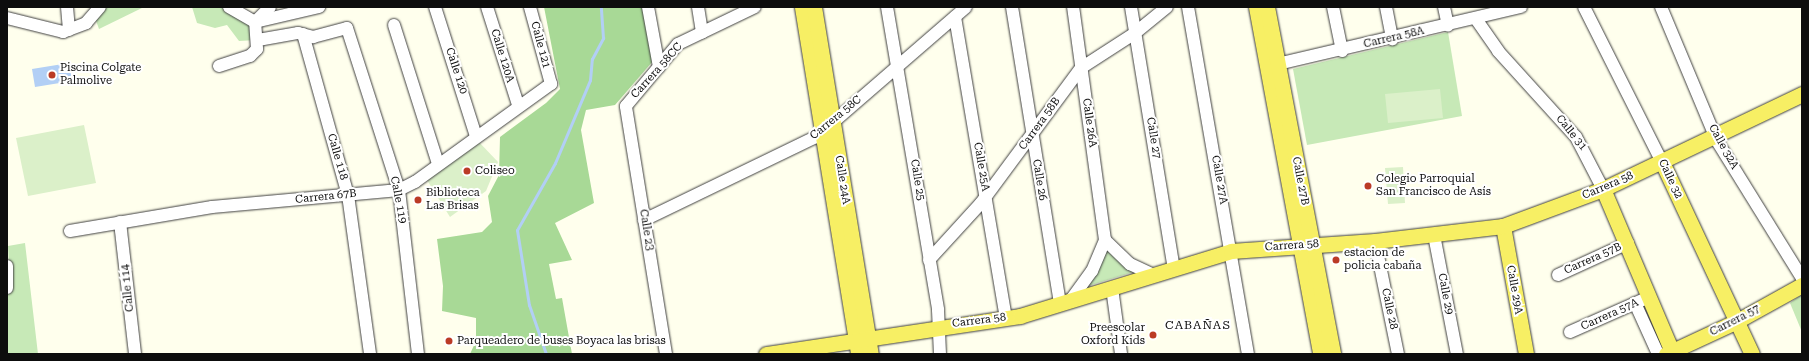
<!DOCTYPE html>
<meta charset="utf-8">
<style>
body{margin:0}
#map{position:relative;width:1809px;height:361px;overflow:hidden;background:#ffffed;font-family:"Roboto Serif",serif}
div>[style]{position:absolute}
.green>*{inset:0;background:#c7e9b7}
.forest>*{inset:0;background:#a8d996}
.pitch>*{inset:0;background:#dbf0c9}
.water>*{inset:0;background:#b2cff5}
.stream>*{height:3px;margin:-1.5px;padding:0 1.5px;transform-origin:1.5px;border-radius:1.5px;background:#b2cff5}
.roads{filter:drop-shadow(0 0 1px #404040) drop-shadow(0 0 1px #404040)}
.minor>*{height:12px;margin:-6px;padding:0 6px;transform-origin:6px;border-radius:6px;background:#fff}
.major>*{height:15px;margin:-7.5px;padding:0 7.5px;transform-origin:7.5px;border-radius:7.5px;background:#f7ef64}
.dots>*{width:11px;height:11px;translate:-50% -50%;box-sizing:border-box;border:2px solid #fff;border-radius:50%}
span{translate:-50% -50%;white-space:nowrap;text-align:center;line-height:1.15;-webkit-text-stroke:4px #fff;paint-order:stroke}
.street-label{font-size:11px;color:#0d0d0d}
.poi-label{font-size:11px;color:#0d0d0d}
.left{translate:0 -50%;text-align:left}
.right{translate:-100% -50%;text-align:right}
.neighbourhood-label{font-size:12px;color:#0d0d0d;letter-spacing:1px}
.frame{position:absolute;inset:0;border:8px solid #0d0d0d;pointer-events:none}
</style>
<div id="map">
<div class="green">
<i style="clip-path:polygon(100px 7px,144px 7px,99px 29px,94px 15px)"></i>
<i style="clip-path:polygon(192px 7px,223px 7px,255px 22px,258px 40px,239px 41px,227px 25px,215px 28px,197px 23px)"></i>
<i style="clip-path:polygon(1448px 32px,1462px 116px,1307px 145px,1293px 69px)"></i>
<i style="clip-path:polygon(25px 243px,38px 354px,7px 354px,7px 298px,10px 287px,8px 246px)"></i>
<i style="clip-path:polygon(1106px 247px,1137px 271px,1088px 286px,1102px 261px)"></i>
<i style="clip-path:polygon(1802px 294px,1802px 332px,1790px 303px)"></i>
</div>
<div class="forest">
<i style="clip-path:polygon(544px 7px,643px 7px,653px 61px,615px 105px,586px 110px,581px 130px,594px 203px,555px 223px,572px 260px,549px 264px,556px 299px,562px 298px,572px 354px,470px 354px,476px 341px,476px 318px,442px 311px,443px 286px,437px 239px,482px 232px,492px 222px,488px 196px,499px 175px,500px 137px,546px 103px,560px 89px)"></i>
</div>
<div class="pitch">
<i style="clip-path:polygon(1440px 89px,1443px 118px,1388px 123px,1385px 94px)"></i>
<i style="clip-path:polygon(84px 125px,96px 183px,28px 196px,16px 138px)"></i>
<i style="clip-path:polygon(478px 141px,498px 162px,486px 191px,450px 217px,427px 180px)"></i>
<i style="clip-path:polygon(1403px 167px,1405px 203px,1388px 204px,1385px 168px)"></i>
</div>
<div class="water">
<i style="clip-path:polygon(69px 63px,72px 81px,35px 87px,32px 69px)"></i>
</div>
<div class="stream">
<i style="left:546px;top:354px;width:52px;rotate:-109.1deg"></i>
<i style="left:529px;top:305px;width:76px;rotate:-99.1deg"></i>
<i style="left:517px;top:230px;width:77px;rotate:-60.4deg"></i>
<i style="left:555px;top:163px;width:90px;rotate:-67.1deg"></i>
<i style="left:590px;top:80px;width:21px;rotate:-85deg"></i>
<i style="left:592px;top:59px;width:24px;rotate:-62deg"></i>
<i style="left:603px;top:38px;width:31px;rotate:-94deg"></i>
</div>
<div class="roads">
<div class="minor">
<i style="left:67px;top:7px;width:23px;rotate:85deg"></i>
<i style="left:229px;top:7px;width:30px;rotate:30deg"></i>
<i style="left:435px;top:7px;width:135px;rotate:72.4deg"></i>
<i style="left:487px;top:7px;width:103px;rotate:72.4deg"></i>
<i style="left:648px;top:7px;width:61px;rotate:79.6deg"></i>
<i style="left:698px;top:7px;width:26px;rotate:81deg"></i>
<i style="left:887px;top:7px;width:307px;rotate:80.4deg"></i>
<i style="left:938px;top:310px;width:44px;rotate:87.4deg"></i>
<i style="left:1012px;top:7px;width:302px;rotate:80.8deg"></i>
<i style="left:1131px;top:7px;width:266px;rotate:80.7deg"></i>
<i style="left:1188px;top:7px;width:352px;rotate:80.2deg"></i>
<i style="left:1333px;top:7px;width:45px;rotate:78.4deg"></i>
<i style="left:1386px;top:7px;width:33px;rotate:79deg"></i>
<i style="left:1444px;top:7px;width:19px;rotate:78deg"></i>
<i style="left:1584px;top:7px;width:174px;rotate:63.3deg"></i>
<i style="left:1661px;top:7px;width:145px;rotate:67.3deg"></i>
<i style="left:1717px;top:141px;width:161px;rotate:58.2deg"></i>
<i style="left:955px;top:17px;width:305px;rotate:80.4deg"></i>
<i style="left:7px;top:18px;width:58px;rotate:14deg"></i>
<i style="left:63px;top:32px;width:25px;rotate:-21deg"></i>
<i style="left:86px;top:23px;width:21px;rotate:-49deg"></i>
<i style="left:1476px;top:19px;width:39px;rotate:55deg"></i>
<i style="left:1498px;top:51px;width:116px;rotate:47.8deg"></i>
<i style="left:1576px;top:137px;width:59px;rotate:62.6deg"></i>
<i style="left:255px;top:22px;width:66px;rotate:-13.2deg"></i>
<i style="left:255px;top:22px;width:21px;rotate:-45deg"></i>
<i style="left:394px;top:25px;width:146px;rotate:72.4deg"></i>
<i style="left:303px;top:34px;width:167px;rotate:74.4deg"></i>
<i style="left:348px;top:195px;width:161px;rotate:82.1deg"></i>
<i style="left:258px;top:40px;width:41px;rotate:-9.9deg"></i>
<i style="left:298px;top:33px;width:16px;rotate:15deg"></i>
<i style="left:313px;top:37px;width:35px;rotate:-15deg"></i>
<i style="left:347px;top:28px;width:170px;rotate:72.2deg"></i>
<i style="left:399px;top:190px;width:165px;rotate:83.4deg"></i>
<i style="left:219px;top:66px;width:33px;rotate:-18deg"></i>
<i style="left:250px;top:56px;width:10px;rotate:-45deg"></i>
<i style="left:257px;top:49px;width:27px;rotate:-94deg"></i>
<i style="left:1269px;top:66px;width:259px;rotate:-13.2deg"></i>
<i style="left:644px;top:220px;width:191px;rotate:-25.8deg"></i>
<i style="left:816px;top:137px;width:198px;rotate:-40.9deg"></i>
<i style="left:120px;top:222px;width:133px;rotate:83.5deg"></i>
<i style="left:70px;top:231px;width:144px;rotate:-9.6deg"></i>
<i style="left:212px;top:207px;width:188px;rotate:-5.2deg"></i>
<i style="left:399px;top:190px;width:18px;rotate:-27deg"></i>
<i style="left:415px;top:182px;width:168px;rotate:-35.8deg"></i>
<i style="left:551px;top:84px;width:80px;rotate:-105.3deg"></i>
<i style="left:1434px;top:235px;width:121px;rotate:79.1deg"></i>
<i style="left:1105px;top:240px;width:35px;rotate:44deg"></i>
<i style="left:1130px;top:264px;width:26px;rotate:25deg"></i>
<i style="left:1375px;top:241px;width:115px;rotate:78.5deg"></i>
<i style="left:929px;top:260px;width:77px;rotate:-47.6deg"></i>
<i style="left:981px;top:203px;width:168px;rotate:-53.5deg"></i>
<i style="left:1081px;top:68px;width:64px;rotate:-32.9deg"></i>
<i style="left:1135px;top:33px;width:41px;rotate:-39.1deg"></i>
<i style="left:7px;top:266px;width:22px;rotate:90deg"></i>
<i style="left:1558px;top:275px;width:77px;rotate:-24.6deg"></i>
<i style="left:1112px;top:288px;width:67px;rotate:82.2deg"></i>
<i style="left:1070px;top:301px;width:37px;rotate:-54deg"></i>
<i style="left:1092px;top:271px;width:34px;rotate:-67deg"></i>
<i style="left:1105px;top:240px;width:235px;rotate:-97.8deg"></i>
<i style="left:1635px;top:303px;width:56px;rotate:65.7deg"></i>
<i style="left:1570px;top:332px;width:86px;rotate:-23.9deg"></i>
<i style="left:666px;top:354px;width:251px;rotate:-99.2deg"></i>
<i style="left:626px;top:106px;width:81px;rotate:-50deg"></i>
<i style="left:678px;top:44px;width:85px;rotate:-25.7deg"></i>
</div>
<div class="major">
<i style="left:802px;top:7px;width:351px;rotate:80.8deg"></i>
<i style="left:814px;top:7px;width:352px;rotate:80.7deg"></i>
<i style="left:1256px;top:7px;width:353px;rotate:79.5deg"></i>
<i style="left:1267px;top:7px;width:353px;rotate:79.2deg"></i>
<i style="left:1662px;top:162px;width:212px;rotate:64.9deg"></i>
<i style="left:1603px;top:189px;width:179px;rotate:67deg"></i>
<i style="left:1503px;top:226px;width:130px;rotate:79.8deg"></i>
<i style="left:766px;top:354px;width:257px;rotate:-8.5deg"></i>
<i style="left:1020px;top:316px;width:221px;rotate:-17.1deg"></i>
<i style="left:1231px;top:251px;width:144px;rotate:-4deg"></i>
<i style="left:1375px;top:241px;width:129px;rotate:-6.7deg"></i>
<i style="left:1503px;top:226px;width:107px;rotate:-20.3deg"></i>
<i style="left:1603px;top:189px;width:221px;rotate:-25.5deg"></i>
<i style="left:1666px;top:354px;width:78px;rotate:-24.9deg"></i>
<i style="left:1737px;top:321px;width:74px;rotate:-29deg"></i>
</div>
</div>
<div class="dots">
<i style="left:52px;top:75px;background:#bb3b26"></i>
<i style="left:467px;top:171px;background:#bb3b26"></i>
<i style="left:1368px;top:186px;background:#bb3b26"></i>
<i style="left:418px;top:200px;background:#bb3b26"></i>
<i style="left:1336px;top:260px;background:#bb3b26"></i>
<i style="left:1153px;top:335px;background:#bb3b26"></i>
<i style="left:449px;top:341px;background:#bb3b26"></i>
</div>
<div class="street-label">
<span style="left:1394px;top:38px;rotate:-13deg">Carrera 58A</span>
<span style="left:540px;top:45px;rotate:75deg">Calle 121</span>
<span style="left:502px;top:56px;rotate:73deg">Calle 120A</span>
<span style="left:456px;top:71px;rotate:72deg">Calle 120</span>
<span style="left:657px;top:71px;rotate:-48deg">Carrera 58CC</span>
<span style="left:836px;top:118px;rotate:-39deg">Carrera 58C</span>
<span style="left:1089px;top:123px;rotate:82deg">Calle 26A</span>
<span style="left:1040px;top:124px;rotate:-54deg">Carrera 58B</span>
<span style="left:1571px;top:133px;rotate:51deg">Calle 31</span>
<span style="left:1153px;top:138px;rotate:81deg">Calle 27</span>
<span style="left:1723px;top:147px;rotate:61deg">Calle 32A</span>
<span style="left:337px;top:157px;rotate:74deg">Calle 118</span>
<span style="left:981px;top:167px;rotate:80deg">Calle 25A</span>
<span style="left:1670px;top:179px;rotate:65deg">Calle 32</span>
<span style="left:842px;top:180px;rotate:81deg">Calle 24A</span>
<span style="left:917px;top:180px;rotate:81deg">Calle 25</span>
<span style="left:1039px;top:180px;rotate:81deg">Calle 26</span>
<span style="left:1219px;top:180px;rotate:80deg">Calle 27A</span>
<span style="left:1300px;top:181px;rotate:79deg">Calle 27B</span>
<span style="left:1608px;top:186px;rotate:-23deg">Carrera 58</span>
<span style="left:326px;top:197px;rotate:-6deg">Carrera 67B</span>
<span style="left:398px;top:200px;rotate:79deg">Calle 119</span>
<span style="left:646px;top:230px;rotate:81deg">Calle 23</span>
<span style="left:1292px;top:246px;rotate:-4deg">Carrera 58</span>
<span style="left:1593px;top:259px;rotate:-24deg">Carrera 57B</span>
<span style="left:128px;top:288px;rotate:-96deg">Calle 114</span>
<span style="left:1514px;top:290px;rotate:80deg">Calle 29A</span>
<span style="left:1445px;top:294px;rotate:79deg">Calle 29</span>
<span style="left:1389px;top:309px;rotate:78deg">Calle 28</span>
<span style="left:1610px;top:315px;rotate:-24deg">Carrera 57A</span>
<span style="left:979px;top:321px;rotate:-7deg">Carrera 58</span>
<span style="left:1735px;top:321px;rotate:-27deg">Carrera 57</span>
</div>
<div class="poi-label">
<span class="left" style="left:60px;top:75px">Piscina Colgate<br>Palmolive</span>
<span class="left" style="left:475px;top:171px">Coliseo</span>
<span class="left" style="left:1376px;top:186px">Colegio Parroquial<br>San Francisco de Asís</span>
<span class="left" style="left:426px;top:200px">Biblioteca<br>Las Brisas</span>
<span class="left" style="left:1344px;top:260px">estacion de<br>policia cabaña</span>
<span class="right" style="left:1145px;top:335px">Preescolar<br>Oxford Kids</span>
<span class="left" style="left:457px;top:341px">Parqueadero de buses Boyaca las brisas</span>
</div>
<div class="neighbourhood-label">
<span style="left:1198px;top:326px">CABAÑAS</span>
</div>
<div class="frame"></div>
</div>
